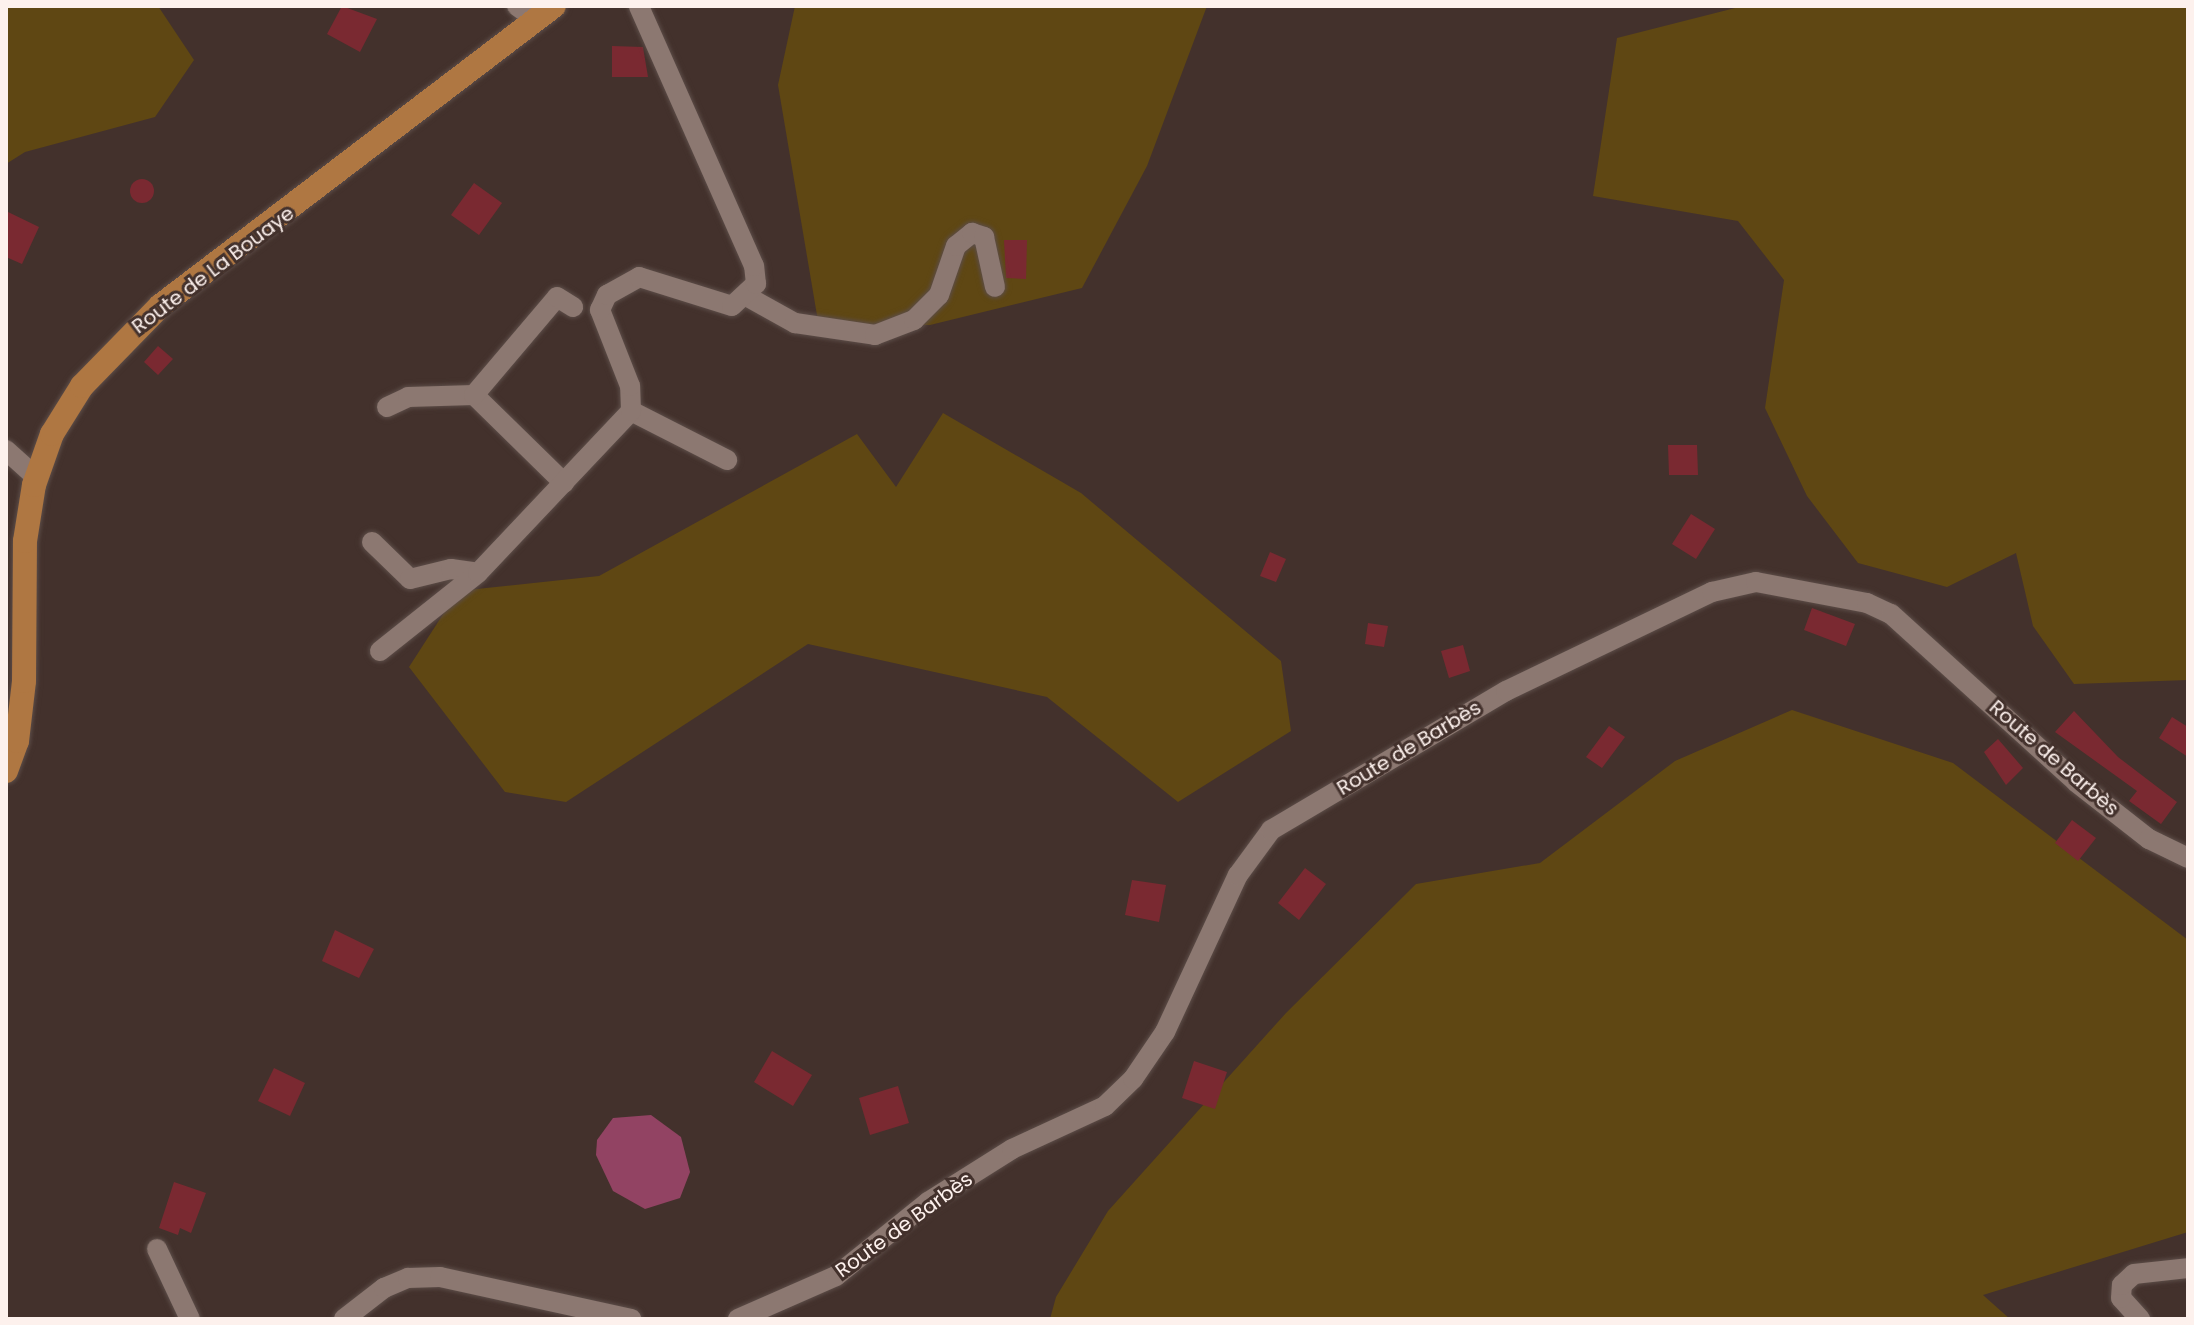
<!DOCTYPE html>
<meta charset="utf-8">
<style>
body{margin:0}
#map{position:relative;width:2194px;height:1325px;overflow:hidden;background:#43312c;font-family:Poppins,sans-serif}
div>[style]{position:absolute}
.green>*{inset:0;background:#5f4713}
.water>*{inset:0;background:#924363}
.building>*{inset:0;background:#7a2931}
.round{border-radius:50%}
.roads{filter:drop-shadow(0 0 2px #5c4d48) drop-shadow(0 0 2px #5c4d48)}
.minor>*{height:20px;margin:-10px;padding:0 10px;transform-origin:10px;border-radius:10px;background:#8c7871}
.major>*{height:24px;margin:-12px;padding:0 12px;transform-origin:12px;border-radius:12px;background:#af7742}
span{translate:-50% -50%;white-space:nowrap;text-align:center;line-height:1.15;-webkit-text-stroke:6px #43312c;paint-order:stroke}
.street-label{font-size:20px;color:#fdf1ed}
.frame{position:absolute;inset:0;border:8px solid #fdf1ed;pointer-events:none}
</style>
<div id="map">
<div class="green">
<i style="clip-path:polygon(6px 6px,158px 6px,194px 60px,155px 117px,25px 152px,6px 164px)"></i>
<i style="clip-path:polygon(795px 6px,1207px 6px,1147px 166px,1082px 288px,930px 325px,819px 327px,778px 85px)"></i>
<i style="clip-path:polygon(1743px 6px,2188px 6px,2188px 680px,2074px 684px,2033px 626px,2016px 553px,1947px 587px,1858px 563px,1807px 496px,1765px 408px,1784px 280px,1738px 221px,1593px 196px,1617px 38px)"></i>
<i style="clip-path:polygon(943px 413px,1081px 493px,1281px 661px,1291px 731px,1178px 802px,1047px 697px,808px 644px,566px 802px,505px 792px,409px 667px,458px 591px,599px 576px,857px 434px,896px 487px)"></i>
<i style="clip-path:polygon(1792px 710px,1953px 763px,2188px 940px,2188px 1232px,1983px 1295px,2010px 1319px,1050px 1319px,1056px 1297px,1108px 1211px,1286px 1013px,1416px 884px,1540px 863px,1675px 761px)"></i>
</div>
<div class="water">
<i style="clip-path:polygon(651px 1115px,681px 1137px,690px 1172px,680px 1198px,645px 1209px,613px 1191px,596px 1155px,597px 1140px,613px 1118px)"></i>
</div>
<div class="building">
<i style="clip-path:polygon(342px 6px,377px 19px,360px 52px,327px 34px)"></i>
<i style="clip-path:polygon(612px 46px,643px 47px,648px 77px,612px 77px)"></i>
<i class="round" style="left:130px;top:179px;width:24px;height:24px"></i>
<i style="clip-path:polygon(474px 183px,502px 203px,479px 235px,451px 215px)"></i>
<i style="clip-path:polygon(6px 211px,39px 227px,22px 264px,6px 257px)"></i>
<i style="clip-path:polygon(1004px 240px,1027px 240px,1026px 279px,1006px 278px)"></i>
<i style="clip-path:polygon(158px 346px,173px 359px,158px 375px,144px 362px)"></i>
<i style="clip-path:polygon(1668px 445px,1697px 445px,1698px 475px,1669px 475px)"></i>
<i style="clip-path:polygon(1691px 514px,1715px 529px,1696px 559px,1672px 544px)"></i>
<i style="clip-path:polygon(1270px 552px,1286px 559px,1276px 582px,1260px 576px)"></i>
<i style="clip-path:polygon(1812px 608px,1855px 624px,1846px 646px,1804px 630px)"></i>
<i style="clip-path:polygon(1368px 623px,1388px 626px,1384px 647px,1365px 644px)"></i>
<i style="clip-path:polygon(1463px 645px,1470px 671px,1449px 678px,1441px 651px)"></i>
<i style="clip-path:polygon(2074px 711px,2118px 757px,2177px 802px,2161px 824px,2129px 801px,2137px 791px,2055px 732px)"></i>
<i style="clip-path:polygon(2172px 717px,2188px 727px,2188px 757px,2159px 738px)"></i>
<i style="clip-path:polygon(1609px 726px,1625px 737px,1602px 768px,1586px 757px)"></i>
<i style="clip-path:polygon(1998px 739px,2023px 768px,2006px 785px,1984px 752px)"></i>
<i style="clip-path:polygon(2072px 820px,2096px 838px,2078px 861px,2055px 843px)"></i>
<i style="clip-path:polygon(1305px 868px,1326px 884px,1299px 920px,1278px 903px)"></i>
<i style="clip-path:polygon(1132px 880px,1166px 885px,1159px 922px,1125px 915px)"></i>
<i style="clip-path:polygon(335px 930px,374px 949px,359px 978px,322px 961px)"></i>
<i style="clip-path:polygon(772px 1051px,812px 1075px,793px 1106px,754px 1082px)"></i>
<i style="clip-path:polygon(1194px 1061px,1227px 1072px,1215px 1109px,1182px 1098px)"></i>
<i style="clip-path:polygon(274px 1068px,305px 1083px,290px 1116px,258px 1101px)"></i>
<i style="clip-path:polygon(898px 1086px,909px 1123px,870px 1135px,859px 1098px)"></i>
<i style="clip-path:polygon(174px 1182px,206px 1193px,191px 1233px,180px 1228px,178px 1235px,159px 1228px)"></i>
</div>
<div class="roads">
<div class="minor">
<i style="left:517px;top:6px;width:24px;rotate:36deg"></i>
<i style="left:748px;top:297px;width:54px;rotate:29deg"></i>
<i style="left:795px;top:323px;width:81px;rotate:8.5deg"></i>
<i style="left:875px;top:335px;width:42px;rotate:-21deg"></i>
<i style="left:914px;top:320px;width:35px;rotate:-45deg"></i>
<i style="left:939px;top:295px;width:52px;rotate:-70.9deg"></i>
<i style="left:956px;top:246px;width:21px;rotate:-39deg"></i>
<i style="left:972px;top:233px;width:13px;rotate:18deg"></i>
<i style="left:984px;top:237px;width:51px;rotate:77.6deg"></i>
<i style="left:387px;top:407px;width:23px;rotate:-25deg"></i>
<i style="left:408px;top:397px;width:66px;rotate:-1.7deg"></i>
<i style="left:631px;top:411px;width:108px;rotate:27deg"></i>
<i style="left:6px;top:450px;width:40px;rotate:42deg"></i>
<i style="left:564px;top:483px;width:126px;rotate:-135.6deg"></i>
<i style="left:474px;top:395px;width:128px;rotate:-49.7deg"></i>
<i style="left:557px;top:297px;width:19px;rotate:32deg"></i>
<i style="left:372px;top:542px;width:53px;rotate:44.2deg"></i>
<i style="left:410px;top:579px;width:42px;rotate:-13.7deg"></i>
<i style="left:451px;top:569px;width:27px;rotate:8deg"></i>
<i style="left:380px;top:651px;width:125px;rotate:-38.5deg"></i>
<i style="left:478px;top:573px;width:223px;rotate:-46.6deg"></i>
<i style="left:631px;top:411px;width:25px;rotate:-92deg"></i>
<i style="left:630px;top:386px;width:82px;rotate:-111.5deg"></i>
<i style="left:600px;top:310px;width:17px;rotate:-65deg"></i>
<i style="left:607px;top:295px;width:37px;rotate:-29deg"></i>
<i style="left:639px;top:277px;width:97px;rotate:17.3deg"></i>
<i style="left:732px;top:306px;width:33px;rotate:-43deg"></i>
<i style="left:756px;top:284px;width:18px;rotate:-96deg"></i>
<i style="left:754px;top:266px;width:284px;rotate:-113.9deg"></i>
<i style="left:157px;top:1249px;width:77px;rotate:64.8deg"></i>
<i style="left:344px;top:1319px;width:51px;rotate:-37.8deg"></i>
<i style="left:384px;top:1288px;width:26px;rotate:-23deg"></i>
<i style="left:408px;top:1278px;width:32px;rotate:-2deg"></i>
<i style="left:440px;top:1277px;width:196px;rotate:12.4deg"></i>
<i style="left:738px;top:1319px;width:107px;rotate:-23.7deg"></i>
<i style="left:836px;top:1276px;width:118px;rotate:-38.8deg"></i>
<i style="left:928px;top:1202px;width:99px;rotate:-32.2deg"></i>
<i style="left:1012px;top:1149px;width:102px;rotate:-24.8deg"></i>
<i style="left:1105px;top:1106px;width:39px;rotate:-44deg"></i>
<i style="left:1133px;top:1079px;width:57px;rotate:-55.8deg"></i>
<i style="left:1165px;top:1032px;width:173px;rotate:-65.1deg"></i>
<i style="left:1238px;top:875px;width:56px;rotate:-53.7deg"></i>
<i style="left:1271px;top:830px;width:273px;rotate:-30.6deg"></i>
<i style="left:1506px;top:691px;width:229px;rotate:-25.7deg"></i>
<i style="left:1712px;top:592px;width:45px;rotate:-12.8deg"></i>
<i style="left:1756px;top:582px;width:113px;rotate:10.7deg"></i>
<i style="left:1867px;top:603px;width:26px;rotate:25deg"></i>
<i style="left:1891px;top:614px;width:250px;rotate:42.2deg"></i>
<i style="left:2076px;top:782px;width:93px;rotate:38deg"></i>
<i style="left:2149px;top:839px;width:43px;rotate:26deg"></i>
<i style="left:2140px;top:1319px;width:28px;rotate:-132deg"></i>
<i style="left:2121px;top:1298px;width:13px;rotate:-86deg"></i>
<i style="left:2122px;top:1285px;width:16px;rotate:-43deg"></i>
<i style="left:2134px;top:1274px;width:54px;rotate:-6.3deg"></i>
</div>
<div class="major">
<i style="left:6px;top:771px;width:32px;rotate:-70deg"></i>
<i style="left:17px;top:741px;width:60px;rotate:-83.3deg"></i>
<i style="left:24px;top:681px;width:140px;rotate:-89.6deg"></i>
<i style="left:25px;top:541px;width:57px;rotate:-80.9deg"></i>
<i style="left:34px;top:485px;width:54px;rotate:-70.6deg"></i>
<i style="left:52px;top:434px;width:57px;rotate:-58deg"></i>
<i style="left:82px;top:386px;width:112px;rotate:-45.7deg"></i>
<i style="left:160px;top:306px;width:495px;rotate:-37.3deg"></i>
</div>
</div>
<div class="street-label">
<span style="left:213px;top:270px;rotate:-37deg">Route de La Bouaye</span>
<span style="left:1409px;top:748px;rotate:-31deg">Route de Barbès</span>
<span style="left:2054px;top:758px;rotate:41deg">Route de Barbès</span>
<span style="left:904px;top:1225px;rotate:-36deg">Route de Barbès</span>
</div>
<div class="frame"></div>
</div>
